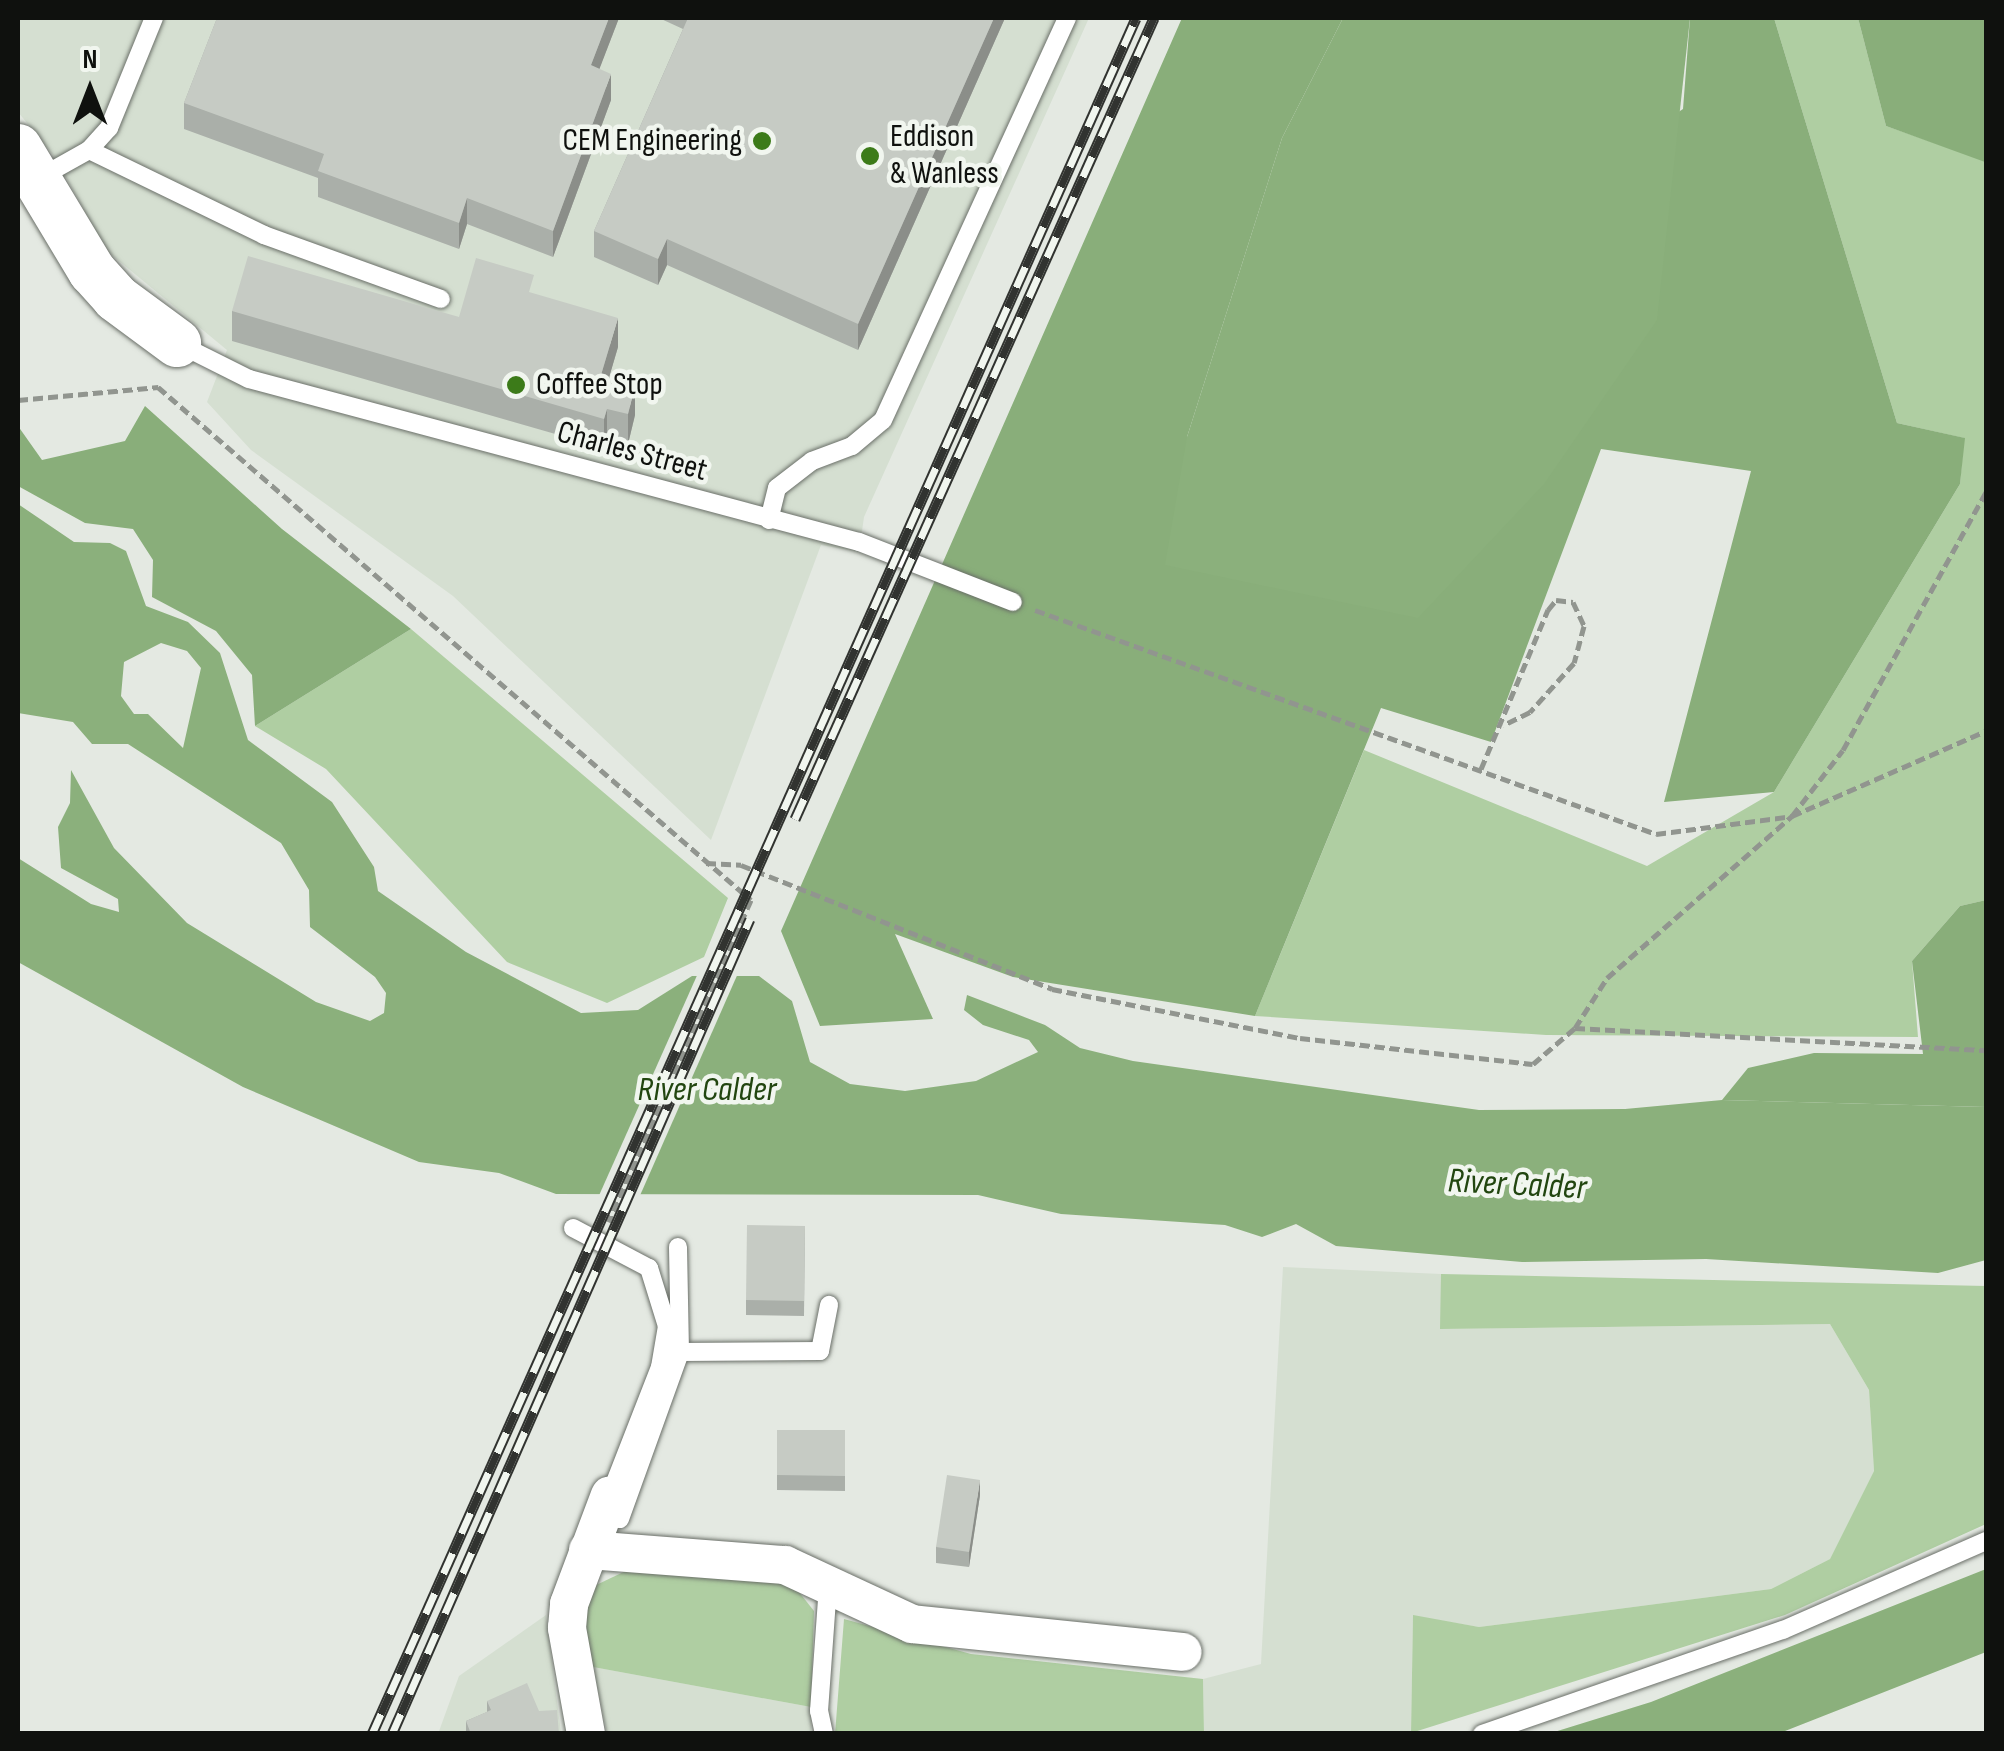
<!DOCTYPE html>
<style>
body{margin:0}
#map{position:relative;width:2004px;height:1751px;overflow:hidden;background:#e4e9e2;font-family:"Sofia Sans Condensed",sans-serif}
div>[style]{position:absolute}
.built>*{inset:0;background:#d5dfd1}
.green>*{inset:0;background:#afcea2}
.forest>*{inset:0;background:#89ae7a}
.water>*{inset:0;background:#8bb07c}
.pier>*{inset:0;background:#e4e9e2}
.path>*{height:5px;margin-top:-2.5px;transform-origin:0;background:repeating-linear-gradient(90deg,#91958f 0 10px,transparent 0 15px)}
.roads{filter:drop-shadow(0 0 2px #6a6f68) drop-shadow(0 0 2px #6a6f68)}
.service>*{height:18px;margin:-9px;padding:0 9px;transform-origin:9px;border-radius:9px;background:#fff}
.minor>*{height:38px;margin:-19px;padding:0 19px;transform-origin:19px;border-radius:19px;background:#fff}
.tertiary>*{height:48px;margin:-24px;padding:0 24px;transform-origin:24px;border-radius:24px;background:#fff}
.rail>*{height:11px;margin-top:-5.5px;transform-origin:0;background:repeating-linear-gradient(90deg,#f1f6ef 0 22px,#313330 0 44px);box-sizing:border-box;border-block:2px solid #313330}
.wall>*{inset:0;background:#aaafa9}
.shaded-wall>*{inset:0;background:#8b8e89}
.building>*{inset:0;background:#c6cbc4}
.dots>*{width:28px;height:28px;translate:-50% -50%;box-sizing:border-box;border:5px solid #f1f6ef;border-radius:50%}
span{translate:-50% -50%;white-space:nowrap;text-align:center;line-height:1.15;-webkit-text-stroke:9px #f1f6ef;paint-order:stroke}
.poi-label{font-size:32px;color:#0f110e}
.left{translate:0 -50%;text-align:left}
.right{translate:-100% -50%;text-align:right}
.street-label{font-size:32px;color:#0f110e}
.water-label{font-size:35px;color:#224610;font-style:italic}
.frame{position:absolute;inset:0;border:20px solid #0f110e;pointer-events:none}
.north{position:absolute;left:40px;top:40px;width:100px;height:100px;-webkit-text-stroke:8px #f1f6ef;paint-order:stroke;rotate:0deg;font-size:28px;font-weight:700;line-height:40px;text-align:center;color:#0f110e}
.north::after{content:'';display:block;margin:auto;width:35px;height:45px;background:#0f110e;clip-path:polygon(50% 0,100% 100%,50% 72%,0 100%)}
</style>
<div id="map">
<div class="built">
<i style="clip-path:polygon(18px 18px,1089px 18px,864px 517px,859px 552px,821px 545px,711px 840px,453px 596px,251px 450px,207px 402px,227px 350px,107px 251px,54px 156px,18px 112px)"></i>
<i style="clip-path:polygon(1283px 1267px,1441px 1274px,1441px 1329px,1830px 1324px,1869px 1390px,1874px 1471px,1830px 1559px,1771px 1589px,1479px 1627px,1413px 1616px,1411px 1733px,1204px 1733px,1203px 1679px,1261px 1664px)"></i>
<i style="clip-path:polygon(546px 1615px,561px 1733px,438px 1734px,459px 1676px)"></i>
<i style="clip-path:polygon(593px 1667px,811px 1707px,811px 1733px,607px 1733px)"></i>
</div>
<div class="green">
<i style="clip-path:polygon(1774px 18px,1858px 18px,1886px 126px,1986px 161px,1986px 900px,1960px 906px,1912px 961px,1918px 1037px,1546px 1035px,1255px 1016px,1364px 750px,1647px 866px,1774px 792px,1960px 484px,1964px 438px,1897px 423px)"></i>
<i style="clip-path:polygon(411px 629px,728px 898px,704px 957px,607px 1003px,507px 962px,326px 769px,255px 726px)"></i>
<i style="clip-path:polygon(1441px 1274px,1986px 1286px,1986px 1524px,1785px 1615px,1411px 1733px,1413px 1615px,1479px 1627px,1771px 1589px,1830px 1559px,1874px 1471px,1869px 1390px,1830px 1324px,1440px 1329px)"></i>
<i style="clip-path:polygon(634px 1567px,761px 1576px,795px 1587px,814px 1611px,811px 1707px,593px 1667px,584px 1621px,592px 1587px)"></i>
<i style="clip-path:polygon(844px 1619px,971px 1654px,1203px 1679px,1204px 1733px,835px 1734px)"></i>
</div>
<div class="forest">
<i style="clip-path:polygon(1182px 18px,1343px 18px,1282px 138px,1187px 437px,1683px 109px,1690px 18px,1774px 18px,1897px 423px,1965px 438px,1960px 484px,1774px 792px,1664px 802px,1751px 471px,1601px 449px,1491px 742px,1381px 708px,1255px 1016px,1013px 977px,895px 934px,933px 1019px,820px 1026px,781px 931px)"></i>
<i style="clip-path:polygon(1858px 18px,1986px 18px,1985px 162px,1886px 126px)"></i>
<i style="clip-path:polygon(145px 406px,282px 529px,411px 629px,255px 726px,252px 675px,216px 631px,152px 597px,153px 560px,133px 529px,85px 523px,18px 486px,18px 426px,42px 460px,125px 441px)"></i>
<i style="clip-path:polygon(1986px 900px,1986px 1107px,1722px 1100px,1748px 1068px,1814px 1053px,1923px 1054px,1912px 961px,1960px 906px)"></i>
</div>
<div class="water">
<i style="clip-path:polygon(1343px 18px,1690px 18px,1657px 320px,1544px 484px,1418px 618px,1165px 565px,1187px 437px,1282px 138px)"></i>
<i style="clip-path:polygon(evenodd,18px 504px,74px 542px,110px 543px,126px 551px,146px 606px,188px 622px,220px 653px,248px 740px,332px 802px,374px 867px,378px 891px,466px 952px,581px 1013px,638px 1010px,692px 976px,759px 976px,792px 1001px,810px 1062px,850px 1084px,905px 1091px,976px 1081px,1038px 1052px,1029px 1040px,983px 1025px,964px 1010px,967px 995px,1045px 1025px,1080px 1048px,1133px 1061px,1479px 1110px,1625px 1109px,1722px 1100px,1986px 1107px,1986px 1260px,1938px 1273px,1706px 1259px,1522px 1262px,1336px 1246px,1296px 1224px,1262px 1237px,1225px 1225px,1061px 1214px,978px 1195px,556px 1194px,499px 1173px,419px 1162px,243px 1087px,18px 962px,18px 858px,91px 904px,119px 912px,118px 899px,61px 868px,58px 827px,70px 803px,71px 770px,114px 848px,187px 923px,316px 1002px,370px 1021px,384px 1013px,386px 993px,375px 977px,310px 927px,309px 890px,281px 843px,128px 744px,92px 744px,73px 722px,18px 713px,18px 504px,161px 643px,187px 651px,201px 668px,183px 748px,148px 714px,134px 714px,121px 696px,124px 662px,161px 643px)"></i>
<i style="clip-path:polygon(1986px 1569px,1986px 1652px,1780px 1733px,1551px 1733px,1651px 1702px)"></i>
</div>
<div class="pier">
<i style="clip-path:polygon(699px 971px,739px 971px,638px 1200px,597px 1200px)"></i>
</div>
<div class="path">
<i style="left:18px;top:400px;width:141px;rotate:-5.3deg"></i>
<i style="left:158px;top:387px;width:784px;rotate:40.86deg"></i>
<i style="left:751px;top:900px;width:352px;rotate:113.9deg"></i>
<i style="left:1035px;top:610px;width:660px;rotate:19.83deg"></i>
<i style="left:1656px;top:834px;width:137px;rotate:-7.5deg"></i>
<i style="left:1792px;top:816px;width:212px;rotate:-23.7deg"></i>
<i style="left:1481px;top:769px;width:173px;rotate:-67.2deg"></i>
<i style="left:1548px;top:610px;width:13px;rotate:-51deg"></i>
<i style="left:1556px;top:600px;width:17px;rotate:7deg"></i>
<i style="left:1573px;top:602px;width:26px;rotate:65deg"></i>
<i style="left:1584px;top:626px;width:38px;rotate:105deg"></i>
<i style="left:1574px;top:663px;width:66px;rotate:131.9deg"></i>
<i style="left:1530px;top:712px;width:30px;rotate:154deg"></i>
<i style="left:706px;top:863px;width:35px;rotate:3deg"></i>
<i style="left:741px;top:865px;width:335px;rotate:21.7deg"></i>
<i style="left:1052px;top:989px;width:253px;rotate:11.2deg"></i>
<i style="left:1300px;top:1038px;width:234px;rotate:6.4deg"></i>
<i style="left:1533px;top:1064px;width:55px;rotate:-40.6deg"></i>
<i style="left:1575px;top:1028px;width:412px;rotate:3.1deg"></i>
<i style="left:1575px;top:1028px;width:59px;rotate:-57.4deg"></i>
<i style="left:1607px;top:978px;width:246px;rotate:-41.2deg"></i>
<i style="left:1792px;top:816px;width:83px;rotate:-52.3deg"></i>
<i style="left:1843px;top:750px;width:295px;rotate:-61deg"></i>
</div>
<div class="roads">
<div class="service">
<i style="left:89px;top:150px;width:195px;rotate:25.9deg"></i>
<i style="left:264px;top:235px;width:188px;rotate:19.9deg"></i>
<i style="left:39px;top:178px;width:57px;rotate:-29.2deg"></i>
<i style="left:89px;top:150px;width:30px;rotate:-48deg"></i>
<i style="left:109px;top:128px;width:119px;rotate:-67.8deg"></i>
<i style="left:177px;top:343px;width:80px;rotate:26.6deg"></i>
<i style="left:249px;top:379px;width:631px;rotate:14.96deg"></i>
<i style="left:859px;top:542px;width:165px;rotate:21.3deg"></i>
<i style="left:769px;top:520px;width:33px;rotate:-76deg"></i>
<i style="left:777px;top:488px;width:44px;rotate:-37.6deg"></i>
<i style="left:812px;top:461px;width:43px;rotate:-20.6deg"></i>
<i style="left:852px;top:446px;width:40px;rotate:-40deg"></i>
<i style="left:883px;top:420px;width:442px;rotate:-65.4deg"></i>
<i style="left:573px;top:1228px;width:86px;rotate:27.8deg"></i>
<i style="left:649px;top:1268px;width:61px;rotate:72.8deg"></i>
<i style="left:667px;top:1326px;width:42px;rotate:99.7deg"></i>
<i style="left:660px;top:1367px;width:137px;rotate:111.3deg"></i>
<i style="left:680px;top:1352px;width:140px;rotate:-0.4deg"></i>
<i style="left:820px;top:1351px;width:47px;rotate:-78.9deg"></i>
<i style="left:620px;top:1519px;width:177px;rotate:-70.2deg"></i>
<i style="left:680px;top:1352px;width:105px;rotate:-91.1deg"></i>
<i style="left:824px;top:1734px;width:24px;rotate:-102deg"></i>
<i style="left:819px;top:1711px;width:126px;rotate:-85.9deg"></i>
<i style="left:1482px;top:1734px;width:318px;rotate:-19.1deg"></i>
<i style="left:1783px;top:1630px;width:222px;rotate:-23.7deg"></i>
</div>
<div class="minor">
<i style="left:588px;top:1550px;width:198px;rotate:4.4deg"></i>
<i style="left:785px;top:1565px;width:140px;rotate:24.9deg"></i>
<i style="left:912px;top:1624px;width:272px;rotate:5.9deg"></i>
<i style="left:586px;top:1734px;width:108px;rotate:-100.2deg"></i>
<i style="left:567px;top:1628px;width:24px;rotate:-85deg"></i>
<i style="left:569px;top:1604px;width:116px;rotate:-69.4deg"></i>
</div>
<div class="tertiary">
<i style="left:18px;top:148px;width:144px;rotate:59deg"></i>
<i style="left:92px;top:271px;width:36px;rotate:48deg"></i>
<i style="left:116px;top:298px;width:76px;rotate:36.4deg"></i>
</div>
</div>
<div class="rail">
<i style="left:795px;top:819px;width:878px;rotate:-65.86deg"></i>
<i style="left:372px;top:1734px;width:1878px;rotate:-66deg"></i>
<i style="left:392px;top:1734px;width:890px;rotate:-66.29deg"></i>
</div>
<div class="wall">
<i style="clip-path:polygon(217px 18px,619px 18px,599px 69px,611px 100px,553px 257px,467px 224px,459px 249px,318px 197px,318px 178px,184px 129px,184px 103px)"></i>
<i style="clip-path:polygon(659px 18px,1005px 18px,858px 350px,667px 265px,658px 285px,594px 257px,594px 231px,683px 29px)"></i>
<i style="clip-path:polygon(232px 311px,459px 317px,618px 347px,609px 377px,635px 415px,628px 444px,607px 438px,604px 448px,232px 341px)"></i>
<i style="clip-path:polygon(805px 1226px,804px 1316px,746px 1315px,746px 1300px)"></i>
<i style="clip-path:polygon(777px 1430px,845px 1430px,845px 1491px,777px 1490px)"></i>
<i style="clip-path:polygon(980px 1495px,969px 1567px,936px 1563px,936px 1547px)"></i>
<i style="clip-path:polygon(487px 1701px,539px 1711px,559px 1734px,466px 1734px,466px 1721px,487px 1712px)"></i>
</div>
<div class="shaded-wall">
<i style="clip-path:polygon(609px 18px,619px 18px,591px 91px,591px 65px)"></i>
<i style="clip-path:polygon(994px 18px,1005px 18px,858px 350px,858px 324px)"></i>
<i style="clip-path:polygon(611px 74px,611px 100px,553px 257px,553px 231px)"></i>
<i style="clip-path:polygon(467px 198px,467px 224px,459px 249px,459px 223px)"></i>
<i style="clip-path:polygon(667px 239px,667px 265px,658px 285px,658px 259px)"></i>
<i style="clip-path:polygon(618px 318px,618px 347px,601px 405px,601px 375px)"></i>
<i style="clip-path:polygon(635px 386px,635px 415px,628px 444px,628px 414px)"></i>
<i style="clip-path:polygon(607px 409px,607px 438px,604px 448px,604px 419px)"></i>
<i style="clip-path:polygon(980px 1480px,980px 1495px,969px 1567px,969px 1552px)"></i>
</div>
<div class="building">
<i style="clip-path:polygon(217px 18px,609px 18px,591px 65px,611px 74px,553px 231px,467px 198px,459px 223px,318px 171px,324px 154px,184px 103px)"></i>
<i style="clip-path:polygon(688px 18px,994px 18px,858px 324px,667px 239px,658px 259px,594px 231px)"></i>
<i style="clip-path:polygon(248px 256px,459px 317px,476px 258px,534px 275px,529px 292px,618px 318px,601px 375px,635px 386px,628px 414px,607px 409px,604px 419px,232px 311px)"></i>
<i style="clip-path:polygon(747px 1225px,805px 1226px,804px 1301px,746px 1300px)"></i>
<i style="clip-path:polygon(777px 1430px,845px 1430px,845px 1476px,777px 1475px)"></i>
<i style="clip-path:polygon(947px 1475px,980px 1480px,969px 1552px,936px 1547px)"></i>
<i style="clip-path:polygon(527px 1683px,539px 1711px,557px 1710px,559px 1734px,471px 1734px,466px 1721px,491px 1710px,487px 1701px)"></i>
</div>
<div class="dots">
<i style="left:762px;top:141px;background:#3c7b19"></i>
<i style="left:870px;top:156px;background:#3c7b19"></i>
<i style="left:516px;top:385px;background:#3c7b19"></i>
</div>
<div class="poi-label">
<span class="left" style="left:890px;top:156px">Eddison<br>&amp; Wanless</span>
<span class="right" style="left:742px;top:141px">CEM Engineering</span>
<span class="left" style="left:536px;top:385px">Coffee Stop</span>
</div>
<div class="street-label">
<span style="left:632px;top:452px;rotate:15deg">Charles Street</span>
</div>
<div class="water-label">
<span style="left:707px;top:1090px">River Calder</span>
<span style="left:1517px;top:1185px;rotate:3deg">River Calder</span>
</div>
<div class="frame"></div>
<div class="north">N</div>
</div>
